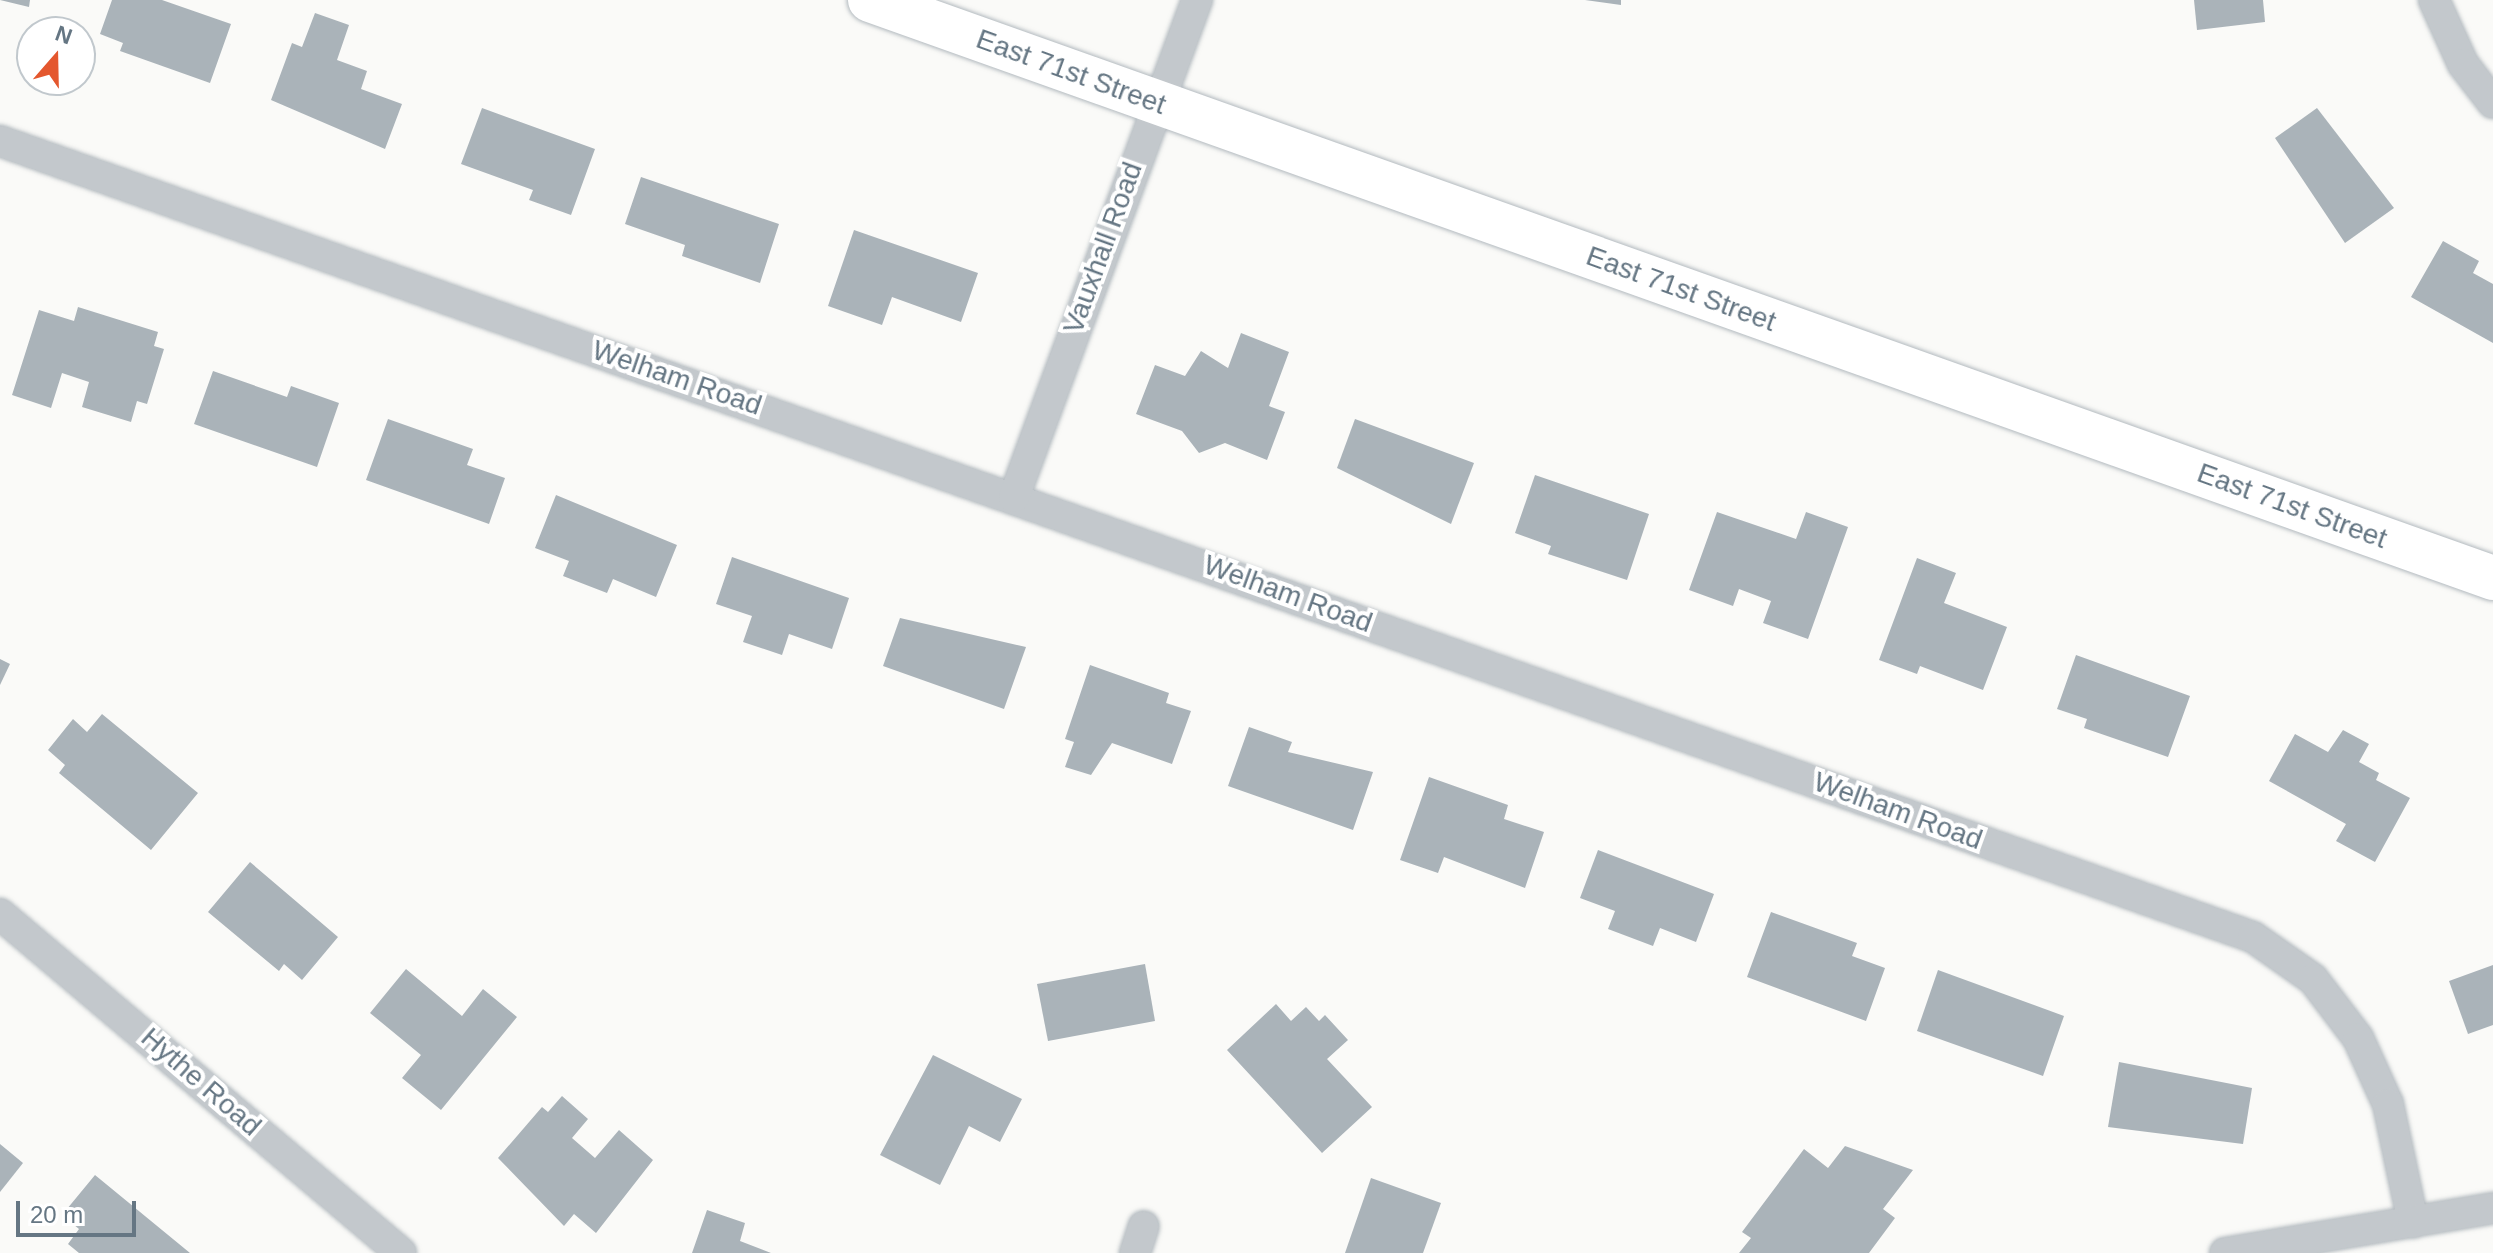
<!DOCTYPE html>
<style>
body{margin:0}
#map{position:relative;width:2493px;height:1253px;overflow:hidden;background:#fafaf8;font-family:Arial,sans-serif}
div>[style]{position:absolute}
.building>*{inset:0;background:#aab3b9}
.roads{filter:drop-shadow(0 0 2px #b3babf) drop-shadow(0 0 2px #b3babf)}
.street>*{height:30px;margin:-15px;padding:0 15px;transform-origin:15px;border-radius:15px;background:#c3c8cc}
.secondary>*{height:44px;margin:-22px;padding:0 22px;transform-origin:22px;border-radius:22px;background:#fff}
span{translate:-50% -50%;white-space:nowrap;text-align:center;line-height:1.15;-webkit-text-stroke:8px #fff;paint-order:stroke}
.street-label{font-size:28px;color:#657683}
.north{position:absolute;left:16px;top:16px;width:80px;height:80px;box-sizing:border-box;background:#fff;border:2px solid #c1c8cd;border-radius:50%;rotate:20deg;font-size:22px;font-weight:700;line-height:32px;text-align:center;color:#657683}
.north::after{content:'';display:block;margin:auto;width:28px;height:36px;background:#e4572e;clip-path:polygon(50% 0,100% 100%,50% 72%,0 100%)}
.scale{position:absolute;left:16px;top:1201px;width:120px;height:36px;box-sizing:border-box;border:4px solid #657683;border-top:0;padding-left:10px;font-size:24px;line-height:28px;white-space:nowrap;color:#657683;-webkit-text-stroke:6px #fff;paint-order:stroke}
</style>
<div id="map">
<div class="building">
<i style="clip-path:polygon(0 0,30px 0,29px 7px)"></i>
<i style="clip-path:polygon(112px 0,162px 0,231px 24px,210px 83px,120px 51px,123px 43px,100px 34px)"></i>
<i style="clip-path:polygon(1585px 0,1621px 0,1621px 5px)"></i>
<i style="clip-path:polygon(2194px 0,2263px 0,2265px 22px,2197px 30px)"></i>
<i style="clip-path:polygon(315px 13px,349px 25px,337px 60px,367px 71px,361px 89px,402px 104px,385px 149px,271px 100px,292px 43px,302px 47px)"></i>
<i style="clip-path:polygon(482px 108px,595px 149px,571px 215px,529px 200px,533px 190px,461px 164px)"></i>
<i style="clip-path:polygon(2317px 108px,2394px 208px,2345px 243px,2275px 138px)"></i>
<i style="clip-path:polygon(641px 177px,779px 224px,760px 283px,682px 256px,685px 245px,625px 224px)"></i>
<i style="clip-path:polygon(854px 230px,978px 273px,961px 322px,892px 297px,882px 325px,828px 306px)"></i>
<i style="clip-path:polygon(2443px 241px,2479px 261px,2473px 273px,2493px 284px,2493px 343px,2411px 297px)"></i>
<i style="clip-path:polygon(78px 307px,158px 332px,154px 346px,164px 349px,147px 404px,137px 401px,131px 422px,82px 407px,89px 382px,62px 373px,51px 408px,12px 395px,39px 310px,74px 321px)"></i>
<i style="clip-path:polygon(1241px 333px,1289px 352px,1269px 406px,1285px 412px,1267px 460px,1225px 443px,1199px 453px,1182px 431px,1136px 414px,1155px 365px,1185px 376px,1201px 351px,1228px 368px)"></i>
<i style="clip-path:polygon(213px 371px,287px 397px,291px 386px,339px 403px,317px 467px,194px 424px)"></i>
<i style="clip-path:polygon(388px 419px,473px 449px,467px 465px,505px 478px,489px 524px,366px 480px)"></i>
<i style="clip-path:polygon(1355px 419px,1474px 463px,1451px 524px,1337px 468px)"></i>
<i style="clip-path:polygon(1535px 475px,1649px 514px,1627px 580px,1548px 554px,1551px 546px,1515px 533px)"></i>
<i style="clip-path:polygon(556px 495px,677px 545px,656px 597px,613px 579px,607px 593px,563px 576px,569px 561px,535px 548px)"></i>
<i style="clip-path:polygon(1717px 512px,1796px 539px,1806px 512px,1848px 527px,1808px 639px,1763px 623px,1771px 601px,1739px 589px,1733px 606px,1689px 590px)"></i>
<i style="clip-path:polygon(732px 557px,849px 598px,832px 649px,789px 634px,782px 655px,743px 642px,752px 616px,716px 604px)"></i>
<i style="clip-path:polygon(1917px 558px,1956px 573px,1944px 603px,2007px 627px,1983px 690px,1920px 666px,1917px 674px,1879px 660px)"></i>
<i style="clip-path:polygon(900px 618px,1026px 647px,1004px 709px,883px 666px)"></i>
<i style="clip-path:polygon(2076px 655px,2190px 696px,2168px 757px,2084px 728px,2087px 719px,2057px 709px)"></i>
<i style="clip-path:polygon(0 659px,10px 664px,0 685px)"></i>
<i style="clip-path:polygon(1090px 665px,1169px 693px,1166px 703px,1191px 711px,1172px 764px,1112px 743px,1091px 775px,1065px 767px,1074px 742px,1065px 739px)"></i>
<i style="clip-path:polygon(102px 714px,198px 793px,151px 850px,59px 773px,65px 765px,48px 750px,73px 719px,87px 732px)"></i>
<i style="clip-path:polygon(1249px 727px,1292px 742px,1288px 752px,1373px 772px,1353px 830px,1228px 786px)"></i>
<i style="clip-path:polygon(2343px 730px,2369px 744px,2359px 762px,2379px 773px,2376px 780px,2410px 798px,2375px 862px,2336px 841px,2346px 824px,2269px 781px,2295px 734px,2328px 752px)"></i>
<i style="clip-path:polygon(1429px 777px,1508px 805px,1504px 819px,1544px 832px,1525px 888px,1444px 857px,1438px 873px,1400px 860px)"></i>
<i style="clip-path:polygon(1598px 850px,1714px 894px,1696px 942px,1660px 928px,1653px 946px,1608px 929px,1615px 911px,1580px 898px)"></i>
<i style="clip-path:polygon(250px 862px,338px 937px,302px 980px,284px 964px,279px 971px,208px 912px)"></i>
<i style="clip-path:polygon(1771px 912px,1857px 943px,1852px 956px,1885px 968px,1866px 1021px,1747px 977px)"></i>
<i style="clip-path:polygon(1145px 964px,1155px 1021px,1048px 1041px,1037px 984px)"></i>
<i style="clip-path:polygon(2493px 965px,2493px 1025px,2468px 1034px,2449px 981px)"></i>
<i style="clip-path:polygon(406px 969px,462px 1016px,483px 989px,517px 1017px,441px 1110px,402px 1078px,421px 1055px,370px 1013px)"></i>
<i style="clip-path:polygon(1938px 970px,2064px 1016px,2043px 1076px,1917px 1031px)"></i>
<i style="clip-path:polygon(1276px 1004px,1291px 1021px,1306px 1007px,1319px 1021px,1325px 1015px,1348px 1040px,1327px 1059px,1372px 1107px,1322px 1153px,1227px 1050px)"></i>
<i style="clip-path:polygon(933px 1055px,1022px 1099px,1000px 1142px,969px 1126px,940px 1185px,880px 1155px)"></i>
<i style="clip-path:polygon(2119px 1062px,2252px 1088px,2243px 1144px,2108px 1127px)"></i>
<i style="clip-path:polygon(562px 1096px,588px 1119px,572px 1138px,595px 1158px,619px 1130px,653px 1160px,596px 1233px,574px 1214px,564px 1226px,498px 1158px,542px 1107px,548px 1112px)"></i>
<i style="clip-path:polygon(0 1144px,23px 1163px,0 1192px)"></i>
<i style="clip-path:polygon(1845px 1146px,1913px 1170px,1883px 1209px,1895px 1218px,1869px 1253px,1739px 1253px,1751px 1238px,1742px 1232px,1804px 1149px,1828px 1168px)"></i>
<i style="clip-path:polygon(95px 1175px,190px 1253px,79px 1253px,68px 1244px,79px 1229px,62px 1215px)"></i>
<i style="clip-path:polygon(1371px 1178px,1441px 1203px,1423px 1253px,1345px 1253px)"></i>
<i style="clip-path:polygon(707px 1210px,745px 1223px,740px 1241px,771px 1253px,692px 1253px)"></i>
</div>
<div class="roads">
<div class="street">
<i style="left:2434px;top:0;width:70px;rotate:65.6deg"></i>
<i style="left:2463px;top:64px;width:49px;rotate:52.4deg"></i>
<i style="left:0;top:141px;width:2389px;rotate:19.46deg"></i>
<i style="left:2253px;top:937px;width:73px;rotate:35deg"></i>
<i style="left:2313px;top:979px;width:74px;rotate:52.7deg"></i>
<i style="left:2358px;top:1038px;width:72px;rotate:65.6deg"></i>
<i style="left:2388px;top:1104px;width:121px;rotate:78deg"></i>
<i style="left:1014px;top:497px;width:530px;rotate:-69.79deg"></i>
<i style="left:0;top:914px;width:525px;rotate:40.21deg"></i>
<i style="left:1135px;top:1253px;width:28px;rotate:-72deg"></i>
<i style="left:2225px;top:1253px;width:272px;rotate:-9.5deg"></i>
</div>
<div class="secondary">
<i style="left:870px;top:0;width:1723px;rotate:19.6deg"></i>
</div>
</div>
<div class="street-label">
<span style="left:1071px;top:72px;rotate:20deg">East 71st Street</span>
<span style="left:1103px;top:248px;rotate:-70deg">Vauxhall Road</span>
<span style="left:1681px;top:289px;rotate:20deg">East 71st Street</span>
<span style="left:677px;top:378px;rotate:19deg">Welham Road</span>
<span style="left:2292px;top:506px;rotate:20deg">East 71st Street</span>
<span style="left:1288px;top:594px;rotate:20deg">Welham Road</span>
<span style="left:1898px;top:811px;rotate:20deg">Welham Road</span>
<span style="left:201px;top:1082px;rotate:41deg">Hythe Road</span>
</div>
<div class="north">N</div>
<div class="scale">20 m</div>
</div>
